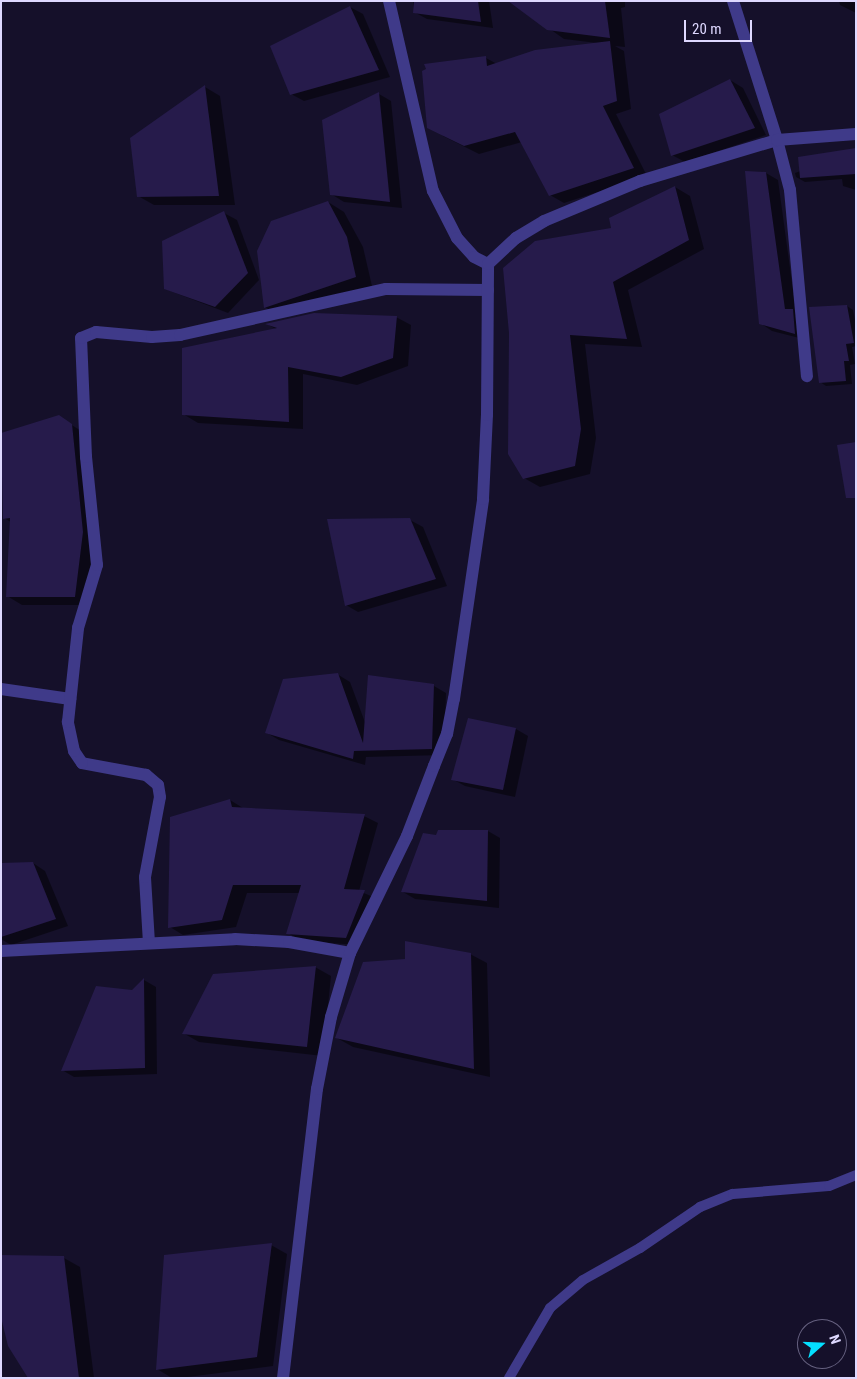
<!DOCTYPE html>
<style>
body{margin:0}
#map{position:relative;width:857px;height:1379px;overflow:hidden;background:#15102a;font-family:"Roboto Condensed",sans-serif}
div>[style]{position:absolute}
.shadow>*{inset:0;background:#0007}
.building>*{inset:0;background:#261b4b}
.lane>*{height:10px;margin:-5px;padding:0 5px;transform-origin:5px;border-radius:5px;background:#3f3a89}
.street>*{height:12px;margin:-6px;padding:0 6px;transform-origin:6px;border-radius:6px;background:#3f3a89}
span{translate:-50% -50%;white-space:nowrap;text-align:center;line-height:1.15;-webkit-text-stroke:5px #15102a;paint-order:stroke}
.frame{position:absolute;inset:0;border:2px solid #ded8ff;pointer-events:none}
.north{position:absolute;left:797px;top:1319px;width:50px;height:50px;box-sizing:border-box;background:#15102a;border:1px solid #65607f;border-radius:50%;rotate:70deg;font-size:14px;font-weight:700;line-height:20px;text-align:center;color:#ded8ff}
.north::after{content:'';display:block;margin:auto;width:18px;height:22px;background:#04dfff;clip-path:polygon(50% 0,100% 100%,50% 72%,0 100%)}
.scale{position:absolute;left:684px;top:20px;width:68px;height:22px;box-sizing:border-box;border:2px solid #ded8ff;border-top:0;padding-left:6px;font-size:15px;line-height:18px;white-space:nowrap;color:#ded8ff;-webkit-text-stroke:4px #15102a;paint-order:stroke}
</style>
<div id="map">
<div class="shadow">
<i style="clip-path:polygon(413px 1px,489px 1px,493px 28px,427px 19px,414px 12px)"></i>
<i style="clip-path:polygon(510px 1px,625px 1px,625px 7px,621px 8px,625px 47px,615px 46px,624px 51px,631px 109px,616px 114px,647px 176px,564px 203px,550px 195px,522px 142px,479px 154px,443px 136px,426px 65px,486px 58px,497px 64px,597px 43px,564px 39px)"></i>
<i style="clip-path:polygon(839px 1px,856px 1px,856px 13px,840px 5px)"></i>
<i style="clip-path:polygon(350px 7px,363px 14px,390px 77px,304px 101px,291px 94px)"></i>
<i style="clip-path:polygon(730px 80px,743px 88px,766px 135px,685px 162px,672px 155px)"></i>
<i style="clip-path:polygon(205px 87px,220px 96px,235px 205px,154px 205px,138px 196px)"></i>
<i style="clip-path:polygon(379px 94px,391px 101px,402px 208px,344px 202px,331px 194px)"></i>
<i style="clip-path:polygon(856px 151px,856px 190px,843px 186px,842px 179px,805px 182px,796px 177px,795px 173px)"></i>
<i style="clip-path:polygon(766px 173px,778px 180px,796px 312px,807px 340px,772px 331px,760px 323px)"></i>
<i style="clip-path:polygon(675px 187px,690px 196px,704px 249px,628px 290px,642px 347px,585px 344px,596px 438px,590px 474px,540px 487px,524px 478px,511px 333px,612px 229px)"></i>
<i style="clip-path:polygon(328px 202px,344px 212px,363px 247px,372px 286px,281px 317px,265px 307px)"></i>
<i style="clip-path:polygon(224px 213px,237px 220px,259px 280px,228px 313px,165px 289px)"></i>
<i style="clip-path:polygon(847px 306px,853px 310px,856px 325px,856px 346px,852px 347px,855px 364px,850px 365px,852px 384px,826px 386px,820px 382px)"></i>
<i style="clip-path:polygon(396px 317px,411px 325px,408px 366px,357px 385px,303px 374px,303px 429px,198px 423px,183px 414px,277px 330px,269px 325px)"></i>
<i style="clip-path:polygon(59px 417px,86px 434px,98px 541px,90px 605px,22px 605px,7px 596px,11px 522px,4px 518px,1px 435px)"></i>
<i style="clip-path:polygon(410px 520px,423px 527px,447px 586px,358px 612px,346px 605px)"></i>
<i style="clip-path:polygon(337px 674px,350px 682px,366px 725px,434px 686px,446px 693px,444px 755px,366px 757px,365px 765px,279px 740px,267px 733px)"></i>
<i style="clip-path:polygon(516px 729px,528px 736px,515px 797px,465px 786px,452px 779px)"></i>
<i style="clip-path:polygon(230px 800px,243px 808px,364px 816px,378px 823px,359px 891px,378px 899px,359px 945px,301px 941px,288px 933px,300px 893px,247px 893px,236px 927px,183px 935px,170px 927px)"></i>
<i style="clip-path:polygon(488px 831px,500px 838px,499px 908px,415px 899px,403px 892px,437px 836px)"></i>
<i style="clip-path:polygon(33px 863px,45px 871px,68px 926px,11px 945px,1px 939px,1px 864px)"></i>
<i style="clip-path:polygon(470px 954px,487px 963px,490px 1077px,353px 1047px,337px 1038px)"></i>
<i style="clip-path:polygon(315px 967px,331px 976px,323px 1056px,199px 1042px,183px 1033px)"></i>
<i style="clip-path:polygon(144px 980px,156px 987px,157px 1074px,74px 1077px,62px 1070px)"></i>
<i style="clip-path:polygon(271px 1245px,287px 1254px,273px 1366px,180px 1378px,172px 1378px,157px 1369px)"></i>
<i style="clip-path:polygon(64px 1258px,80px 1267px,94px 1378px,29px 1378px)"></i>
</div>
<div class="building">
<i style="clip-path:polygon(414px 1px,478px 1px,481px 22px,413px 13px)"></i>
<i style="clip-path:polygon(508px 1px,605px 1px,610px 38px,547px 30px)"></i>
<i style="clip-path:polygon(350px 6px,379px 70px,290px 95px,270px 46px)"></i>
<i style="clip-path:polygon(610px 41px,617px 101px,603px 106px,634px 168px,549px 196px,515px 132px,464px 146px,427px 128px,422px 71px,426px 69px,424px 64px,486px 56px,487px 66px,535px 50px)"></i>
<i style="clip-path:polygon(730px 79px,755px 128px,671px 156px,659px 114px)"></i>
<i style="clip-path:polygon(205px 85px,219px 196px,137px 197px,130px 138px)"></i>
<i style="clip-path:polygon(379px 92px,390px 202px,330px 195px,322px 120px)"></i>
<i style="clip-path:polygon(856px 148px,856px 174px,800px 178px,798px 157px)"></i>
<i style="clip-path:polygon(745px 171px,766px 172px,785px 309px,793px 309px,795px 334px,759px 324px)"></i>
<i style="clip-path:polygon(675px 186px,689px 240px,613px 282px,627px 339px,570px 335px,581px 429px,575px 466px,523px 479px,508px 454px,509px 333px,503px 268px,535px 241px,611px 228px,609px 218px)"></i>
<i style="clip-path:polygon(328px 201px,347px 237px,356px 277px,264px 308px,257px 251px,271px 221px)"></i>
<i style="clip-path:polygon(224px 211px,248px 273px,215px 307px,164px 289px,162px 241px)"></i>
<i style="clip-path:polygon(847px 305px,854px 343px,846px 344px,849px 361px,844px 361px,846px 381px,819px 383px,809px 307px)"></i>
<i style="clip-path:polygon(314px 313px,397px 316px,393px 358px,341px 377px,288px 367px,289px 422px,182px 415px,182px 348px,277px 328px,265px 324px)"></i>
<i style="clip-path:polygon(59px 415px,72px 424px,83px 532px,75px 597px,6px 597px,10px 518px,3px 519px,1px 433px)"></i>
<i style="clip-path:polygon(856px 442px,856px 498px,846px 498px,837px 445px)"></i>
<i style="clip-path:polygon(410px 518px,436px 579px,345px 606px,327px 519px)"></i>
<i style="clip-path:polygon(338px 673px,363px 743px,368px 675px,434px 684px,432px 749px,354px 751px,353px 759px,265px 733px,283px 679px)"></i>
<i style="clip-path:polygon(468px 718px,516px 728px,503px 790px,451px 780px)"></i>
<i style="clip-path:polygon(230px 799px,232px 807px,365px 814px,344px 889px,365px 890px,346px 938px,286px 934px,301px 885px,233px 885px,222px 920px,168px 928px,170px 817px)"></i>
<i style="clip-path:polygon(438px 830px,488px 830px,487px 901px,401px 892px,423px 833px,436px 835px)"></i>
<i style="clip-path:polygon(33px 862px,56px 919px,1px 937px,1px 863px)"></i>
<i style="clip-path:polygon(405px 941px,471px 953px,474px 1069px,335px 1038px,363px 962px,405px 959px)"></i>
<i style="clip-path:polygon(316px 966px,307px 1047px,182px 1034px,213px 974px)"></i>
<i style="clip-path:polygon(144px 978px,145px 1068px,61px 1071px,96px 986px,132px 990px)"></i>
<i style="clip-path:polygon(272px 1243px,257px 1357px,156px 1370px,164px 1255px)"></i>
<i style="clip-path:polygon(1px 1255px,64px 1256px,79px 1378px,28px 1378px,8px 1346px,1px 1317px)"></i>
</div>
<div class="lane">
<i style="left:509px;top:1378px;width:81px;rotate:-59.6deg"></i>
<i style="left:550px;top:1308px;width:43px;rotate:-40.3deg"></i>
<i style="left:583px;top:1280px;width:65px;rotate:-29.3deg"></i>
<i style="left:640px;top:1248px;width:73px;rotate:-34.3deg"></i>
<i style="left:700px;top:1207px;width:35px;rotate:-22deg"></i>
<i style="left:733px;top:1194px;width:96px;rotate:-4.8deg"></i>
<i style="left:829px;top:1186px;width:29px;rotate:-22deg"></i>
</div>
<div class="street">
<i style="left:389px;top:1px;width:195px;rotate:77deg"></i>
<i style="left:433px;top:191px;width:53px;rotate:62.9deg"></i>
<i style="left:457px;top:238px;width:25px;rotate:48deg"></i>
<i style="left:474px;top:257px;width:16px;rotate:27deg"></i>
<i style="left:733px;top:1px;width:146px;rotate:72.4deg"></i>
<i style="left:777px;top:140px;width:52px;rotate:75.4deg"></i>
<i style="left:790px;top:190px;width:187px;rotate:84.8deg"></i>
<i style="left:1px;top:689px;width:70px;rotate:8.2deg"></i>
<i style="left:149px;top:943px;width:66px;rotate:-93.5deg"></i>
<i style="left:145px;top:877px;width:81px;rotate:-79.4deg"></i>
<i style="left:160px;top:797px;width:12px;rotate:-99deg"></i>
<i style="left:158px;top:785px;width:16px;rotate:-140deg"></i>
<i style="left:146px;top:775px;width:65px;rotate:-169.4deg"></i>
<i style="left:82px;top:763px;width:14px;rotate:-124deg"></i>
<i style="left:74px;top:751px;width:30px;rotate:-102deg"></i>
<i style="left:68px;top:722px;width:95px;rotate:-83.9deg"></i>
<i style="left:78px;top:628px;width:66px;rotate:-73.2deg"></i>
<i style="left:97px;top:565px;width:109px;rotate:-95.8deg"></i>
<i style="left:86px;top:457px;width:119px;rotate:-92.4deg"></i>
<i style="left:81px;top:338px;width:16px;rotate:-22deg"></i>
<i style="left:96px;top:332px;width:56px;rotate:5.1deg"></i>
<i style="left:152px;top:337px;width:28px;rotate:-4deg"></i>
<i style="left:180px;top:335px;width:211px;rotate:-12.6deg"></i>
<i style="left:386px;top:289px;width:102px;rotate:0.6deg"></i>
<i style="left:1px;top:951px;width:234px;rotate:-2.9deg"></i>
<i style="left:235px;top:939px;width:54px;rotate:3.2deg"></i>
<i style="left:289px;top:942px;width:62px;rotate:10.2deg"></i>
<i style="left:283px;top:1378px;width:291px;rotate:-83.3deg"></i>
<i style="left:317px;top:1089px;width:73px;rotate:-79deg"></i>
<i style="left:331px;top:1017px;width:67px;rotate:-73.5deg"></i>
<i style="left:350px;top:953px;width:130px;rotate:-64deg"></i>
<i style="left:407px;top:836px;width:75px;rotate:-68.9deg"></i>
<i style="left:434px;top:766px;width:35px;rotate:-68deg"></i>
<i style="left:447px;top:734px;width:36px;rotate:-79deg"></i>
<i style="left:454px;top:699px;width:202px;rotate:-81.7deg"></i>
<i style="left:483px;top:499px;width:84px;rotate:-87.3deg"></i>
<i style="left:487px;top:415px;width:151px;rotate:-89.6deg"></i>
<i style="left:488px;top:264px;width:38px;rotate:-43deg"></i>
<i style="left:516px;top:238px;width:33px;rotate:-31deg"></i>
<i style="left:544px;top:221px;width:104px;rotate:-22.6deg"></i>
<i style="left:640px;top:181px;width:143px;rotate:-16.7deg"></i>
<i style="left:777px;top:140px;width:79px;rotate:-4.3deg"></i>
</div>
<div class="frame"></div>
<div class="north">N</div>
<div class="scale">20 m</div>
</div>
